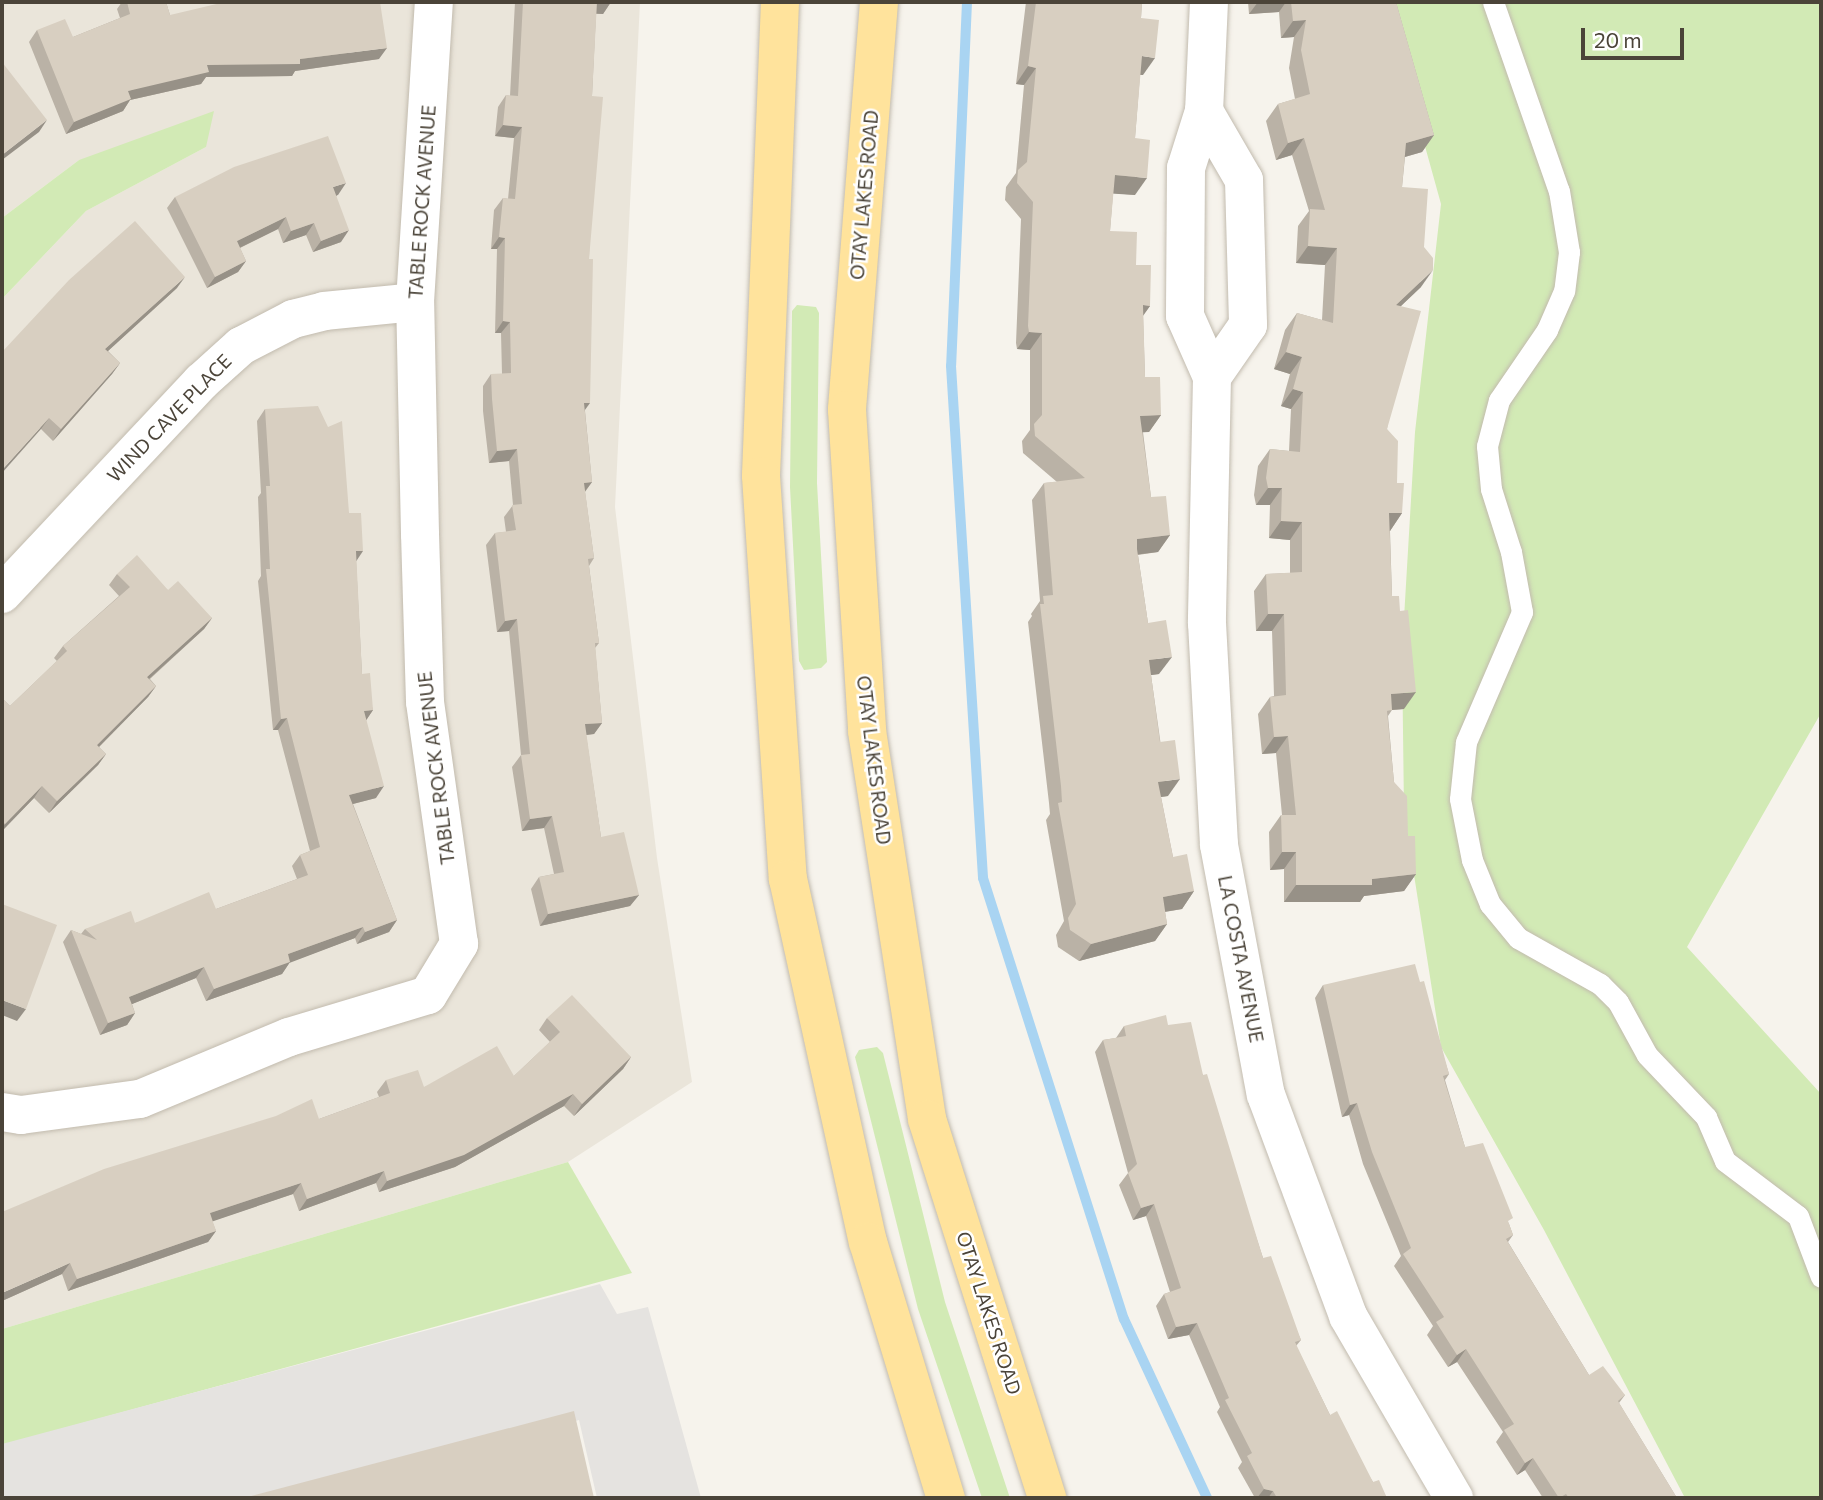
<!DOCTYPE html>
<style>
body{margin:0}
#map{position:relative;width:1823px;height:1500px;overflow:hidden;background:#f6f3ec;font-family:Commissioner,sans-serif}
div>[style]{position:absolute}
.residential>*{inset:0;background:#eae5da}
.green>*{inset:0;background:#d2eab5}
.parking>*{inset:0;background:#e5e3e0}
.stream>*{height:10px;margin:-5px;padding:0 5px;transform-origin:5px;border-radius:5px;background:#a9d4f2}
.roads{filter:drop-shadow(0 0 2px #c2bbae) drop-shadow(0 0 2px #c2bbae)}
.lane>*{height:21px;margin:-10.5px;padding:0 10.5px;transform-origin:10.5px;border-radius:10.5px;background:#fff}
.street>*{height:38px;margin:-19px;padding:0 19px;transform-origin:19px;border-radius:19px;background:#fff}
.primary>*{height:38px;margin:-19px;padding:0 19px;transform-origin:19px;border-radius:19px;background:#ffe39c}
.wall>*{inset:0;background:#bab2a6}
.shaded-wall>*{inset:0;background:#979187}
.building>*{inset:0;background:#d8cfc1}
span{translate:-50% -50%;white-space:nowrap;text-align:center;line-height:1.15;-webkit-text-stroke:5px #fff;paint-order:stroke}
.street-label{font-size:19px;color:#4b4439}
.frame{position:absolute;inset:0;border:4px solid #4b4439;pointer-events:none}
.scale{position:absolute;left:1581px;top:28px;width:103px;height:32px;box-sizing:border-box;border:4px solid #4b4439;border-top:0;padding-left:9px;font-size:21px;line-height:24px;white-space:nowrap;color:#4b4439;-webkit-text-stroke:5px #fff;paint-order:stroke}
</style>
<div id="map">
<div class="residential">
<i style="clip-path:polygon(2px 2px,640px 2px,615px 507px,657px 858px,692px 1082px,568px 1162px,2px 1329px,2px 299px,86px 211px,206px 147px,79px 160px,2px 218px)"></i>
</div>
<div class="green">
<i style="clip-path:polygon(1385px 2px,1821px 2px,1821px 713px,1687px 947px,1821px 1094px,1821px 1498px,1685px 1498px,1544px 1230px,1441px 1047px,1404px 811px,1402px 652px,1415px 432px,1441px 204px)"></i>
<i style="clip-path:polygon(214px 111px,206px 147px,86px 211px,2px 299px,2px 218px,79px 160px)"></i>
<i style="clip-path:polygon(797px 305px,816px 307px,819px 313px,817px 483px,827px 662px,821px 668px,804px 670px,799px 661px,790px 487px,792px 311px)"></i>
<i style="clip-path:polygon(877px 1047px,883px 1053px,945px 1302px,1010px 1498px,982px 1498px,918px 1309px,855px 1057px,859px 1050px)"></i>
<i style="clip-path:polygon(568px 1162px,632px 1273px,2px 1445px,2px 1329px)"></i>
</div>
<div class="parking">
<i style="clip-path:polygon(600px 1284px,617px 1314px,648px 1307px,701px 1498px,597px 1498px,579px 1420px,277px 1498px,2px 1498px,2px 1444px)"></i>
</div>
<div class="stream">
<i style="left:967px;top:2px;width:364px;rotate:92.5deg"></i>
<i style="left:951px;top:366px;width:513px;rotate:86.42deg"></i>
<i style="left:983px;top:878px;width:463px;rotate:72.3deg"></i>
<i style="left:1124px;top:1319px;width:197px;rotate:65.1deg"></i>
</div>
<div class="roads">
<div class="lane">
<i style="left:1493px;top:2px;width:200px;rotate:70.8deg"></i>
<i style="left:1559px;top:191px;width:62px;rotate:80.7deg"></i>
<i style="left:1569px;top:252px;width:39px;rotate:97deg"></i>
<i style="left:1564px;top:291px;width:43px;rotate:113.6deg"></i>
<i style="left:1547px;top:330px;width:85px;rotate:124.4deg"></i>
<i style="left:1499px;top:400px;width:48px;rotate:104.6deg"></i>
<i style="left:1487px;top:446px;width:43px;rotate:84.7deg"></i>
<i style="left:1491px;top:489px;width:66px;rotate:72.4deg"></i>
<i style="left:1511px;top:552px;width:61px;rotate:79.6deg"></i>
<i style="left:1522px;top:612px;width:142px;rotate:113.3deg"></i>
<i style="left:1466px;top:742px;width:57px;rotate:96deg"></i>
<i style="left:1460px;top:799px;width:62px;rotate:78.9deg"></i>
<i style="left:1472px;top:860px;width:48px;rotate:67.8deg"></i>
<i style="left:1490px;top:904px;width:44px;rotate:50.5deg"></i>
<i style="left:1518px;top:938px;width:94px;rotate:29.3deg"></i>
<i style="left:1600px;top:984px;width:25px;rotate:45deg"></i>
<i style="left:1618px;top:1002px;width:60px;rotate:61.3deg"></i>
<i style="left:1647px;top:1055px;width:86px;rotate:46.4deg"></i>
<i style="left:1706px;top:1117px;width:48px;rotate:66.6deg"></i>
<i style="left:1725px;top:1161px;width:91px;rotate:37deg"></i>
<i style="left:1798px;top:1216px;width:65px;rotate:69.3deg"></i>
</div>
<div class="street">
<i style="left:1209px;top:2px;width:109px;rotate:92.6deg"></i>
<i style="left:1204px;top:111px;width:60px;rotate:107.5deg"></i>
<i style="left:1186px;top:168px;width:148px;rotate:90.4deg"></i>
<i style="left:1185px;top:316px;width:67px;rotate:66.1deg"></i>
<i style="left:1212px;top:377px;width:246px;rotate:91.2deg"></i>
<i style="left:1207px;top:623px;width:222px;rotate:86.9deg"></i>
<i style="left:1219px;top:845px;width:254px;rotate:79.4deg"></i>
<i style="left:1266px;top:1095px;width:236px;rotate:69.6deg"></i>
<i style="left:1348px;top:1316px;width:211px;rotate:59.8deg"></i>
<i style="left:1204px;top:111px;width:80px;rotate:59.9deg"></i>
<i style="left:1244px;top:180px;width:145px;rotate:88.4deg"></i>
<i style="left:1248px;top:325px;width:63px;rotate:124.7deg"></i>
<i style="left:2px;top:594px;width:291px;rotate:-46.8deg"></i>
<i style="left:201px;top:382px;width:54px;rotate:-42deg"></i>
<i style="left:241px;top:346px;width:59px;rotate:-27.4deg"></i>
<i style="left:293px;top:319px;width:32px;rotate:-14deg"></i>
<i style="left:324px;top:311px;width:91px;rotate:-5.6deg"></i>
<i style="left:2px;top:1112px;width:19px;rotate:9deg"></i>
<i style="left:21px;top:1115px;width:120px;rotate:-7.7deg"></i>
<i style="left:140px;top:1099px;width:161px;rotate:-22.6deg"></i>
<i style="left:289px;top:1037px;width:145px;rotate:-16.8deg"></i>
<i style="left:428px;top:995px;width:60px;rotate:-58.7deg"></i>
<i style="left:459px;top:944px;width:244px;rotate:-98deg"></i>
<i style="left:425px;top:702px;width:168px;rotate:-91.7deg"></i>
<i style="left:420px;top:534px;width:232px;rotate:-91.2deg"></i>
<i style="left:415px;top:302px;width:301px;rotate:-86.4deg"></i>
</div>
<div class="primary">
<i style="left:780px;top:2px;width:474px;rotate:92.3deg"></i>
<i style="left:761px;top:476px;width:404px;rotate:86.2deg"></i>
<i style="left:788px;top:879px;width:372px;rotate:77.6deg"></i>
<i style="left:868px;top:1242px;width:268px;rotate:73.1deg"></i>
<i style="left:879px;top:2px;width:409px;rotate:94.5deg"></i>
<i style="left:847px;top:410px;width:322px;rotate:86.4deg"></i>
<i style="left:867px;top:731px;width:393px;rotate:81.2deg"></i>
<i style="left:927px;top:1119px;width:398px;rotate:72.4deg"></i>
</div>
</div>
<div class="wall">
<i style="clip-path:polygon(122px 2px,166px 2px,170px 15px,379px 59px,295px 71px,292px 76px,206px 77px,201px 84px,130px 100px,123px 111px,66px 134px,29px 42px,37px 30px,73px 37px,120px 18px,117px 9px)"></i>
<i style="clip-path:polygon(515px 2px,611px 2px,603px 14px,596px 14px,592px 96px,589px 259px,585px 411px,592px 482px,585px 492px,594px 558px,589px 566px,599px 643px,595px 648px,602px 723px,594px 734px,586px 735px,601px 837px,639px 895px,630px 906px,540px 926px,531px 889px,539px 877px,554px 874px,544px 828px,522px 831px,512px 767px,521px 755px,509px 631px,497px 632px,486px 545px,495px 533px,506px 532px,504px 517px,513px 505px,509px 461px,489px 463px,483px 411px,483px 386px,491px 374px,502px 374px,501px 333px,495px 333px,497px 249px,491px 249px,494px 210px,503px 198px,508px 199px,514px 138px,495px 136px,498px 107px,506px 95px,510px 96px)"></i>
<i style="clip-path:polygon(1026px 2px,1142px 2px,1141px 18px,1143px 75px,1140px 75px,1135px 138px,1135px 195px,1113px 193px,1110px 231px,1136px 265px,1150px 306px,1143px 315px,1145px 377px,1161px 415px,1149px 432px,1143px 432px,1151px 497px,1170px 535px,1158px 552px,1138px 555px,1148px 623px,1159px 674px,1151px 675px,1168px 796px,1161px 797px,1173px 857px,1194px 891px,1182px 909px,1165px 912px,1167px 924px,1155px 941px,1079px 961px,1058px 947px,1056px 935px,1064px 921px,1046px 820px,1050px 814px,1049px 803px,1028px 622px,1032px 616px,1031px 614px,1040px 601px,1032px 500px,1044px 483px,1057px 482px,1023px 453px,1022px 441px,1030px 430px,1030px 350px,1017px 349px,1016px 343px,1021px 219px,1005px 200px,1006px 187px,1016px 173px,1024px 85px,1016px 84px)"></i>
<i style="clip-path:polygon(1248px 2px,1396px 2px,1434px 135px,1422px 152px,1405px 157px,1402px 187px,1421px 287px,1401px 306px,1387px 429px,1402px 513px,1390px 531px,1392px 596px,1404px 709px,1392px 710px,1388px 716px,1394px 782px,1408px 836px,1416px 874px,1404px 891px,1364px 896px,1360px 902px,1284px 902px,1284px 869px,1270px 870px,1269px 832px,1281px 815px,1282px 815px,1276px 753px,1262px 754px,1258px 714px,1270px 697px,1274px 696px,1272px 631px,1256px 631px,1254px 591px,1266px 574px,1290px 573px,1290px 540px,1269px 538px,1270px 505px,1256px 505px,1254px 495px,1258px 466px,1270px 449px,1289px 451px,1291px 409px,1281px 406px,1290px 374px,1274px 369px,1285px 330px,1297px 313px,1322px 320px,1325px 265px,1296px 263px,1298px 226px,1309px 211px,1292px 155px,1276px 160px,1266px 121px,1278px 104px,1295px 99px,1289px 68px,1294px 37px,1281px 38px,1279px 12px,1249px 14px)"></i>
<i style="clip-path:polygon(336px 195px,341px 242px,313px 252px,306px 235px,283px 243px,278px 229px,240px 248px,246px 261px,238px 272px,207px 288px,167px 208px,175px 197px,338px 195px)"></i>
<i style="clip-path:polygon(177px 288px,108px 351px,120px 363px,112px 374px,53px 441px,41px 429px,2px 352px)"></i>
<i style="clip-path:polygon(265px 409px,349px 513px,356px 561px,362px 674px,373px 710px,366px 720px,376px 798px,353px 804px,397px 920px,389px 932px,357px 944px,355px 938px,290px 962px,282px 974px,206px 1001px,196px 978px,132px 1004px,135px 1013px,127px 1025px,100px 1035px,63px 942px,71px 930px,81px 934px,85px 929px,135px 923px,216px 909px,297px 879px,292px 866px,300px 855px,310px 851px,278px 730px,273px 730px,258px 581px,261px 576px,258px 497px,261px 493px,257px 421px)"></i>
<i style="clip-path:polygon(117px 574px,168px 590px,212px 618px,204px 629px,150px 679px,156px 686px,148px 697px,99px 747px,106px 754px,98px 765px,49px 813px,34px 798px,2px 831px,2px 698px,10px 706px,57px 661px,54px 658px,63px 646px,119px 596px,109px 585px)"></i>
<i style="clip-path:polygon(1420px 982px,1449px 1074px,1445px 1080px,1465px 1147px,1509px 1224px,1513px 1235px,1508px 1242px,1589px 1375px,1625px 1395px,1619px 1403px,1677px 1498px,1543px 1498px,1525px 1470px,1517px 1475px,1496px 1442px,1503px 1432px,1457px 1362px,1448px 1367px,1427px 1335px,1433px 1326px,1394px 1266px,1401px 1256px,1363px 1164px,1349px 1115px,1342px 1117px,1315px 998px,1323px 985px)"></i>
<i style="clip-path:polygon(547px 1018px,631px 1057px,623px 1069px,574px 1116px,564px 1106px,455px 1167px,379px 1192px,376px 1183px,299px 1211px,293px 1194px,212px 1221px,216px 1231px,208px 1242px,68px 1291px,62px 1274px,2px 1301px,319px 1119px,379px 1097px,377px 1092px,386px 1080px,424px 1087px,514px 1076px,550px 1042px,539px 1030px)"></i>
<i style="clip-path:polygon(1168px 1025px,1203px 1075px,1263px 1258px,1301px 1340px,1296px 1346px,1330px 1415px,1373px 1482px,1387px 1498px,1255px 1498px,1238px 1468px,1242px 1462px,1217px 1412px,1220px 1407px,1189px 1335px,1168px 1339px,1156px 1306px,1164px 1294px,1170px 1292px,1146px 1216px,1133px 1220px,1119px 1185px,1128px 1173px,1095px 1052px,1103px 1040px,1116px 1038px,1124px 1026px)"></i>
</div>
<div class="shaded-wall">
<i style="clip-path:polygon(597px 2px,611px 2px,603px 14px,589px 13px)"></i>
<i style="clip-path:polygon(1258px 2px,1286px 2px,1279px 12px,1249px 14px)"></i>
<i style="clip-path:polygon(1306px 20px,1294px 37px,1281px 38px,1293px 21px)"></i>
<i style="clip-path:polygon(387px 48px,379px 59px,295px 71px,292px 76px,206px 77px,201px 84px,130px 100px,123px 111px,66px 134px,74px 122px,128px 91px,207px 65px,300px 59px)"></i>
<i style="clip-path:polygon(1142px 56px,1155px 58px,1143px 75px,1130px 74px)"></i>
<i style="clip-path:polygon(1028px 66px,1036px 68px,1024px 85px,1016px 84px)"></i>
<i style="clip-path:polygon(47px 120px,39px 132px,2px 160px,2px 155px)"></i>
<i style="clip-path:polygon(503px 125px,522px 127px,514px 138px,495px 136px)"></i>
<i style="clip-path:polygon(1434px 135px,1422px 152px,1394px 160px,1406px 143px)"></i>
<i style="clip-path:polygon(1304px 138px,1292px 155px,1276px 160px,1288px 143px)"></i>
<i style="clip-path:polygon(1115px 175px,1147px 178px,1135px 195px,1103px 193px)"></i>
<i style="clip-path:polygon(346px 183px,338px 195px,325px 199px,333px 187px)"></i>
<i style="clip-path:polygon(286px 217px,278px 229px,229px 253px,237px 241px)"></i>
<i style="clip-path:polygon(314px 223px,306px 235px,283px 243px,291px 231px)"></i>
<i style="clip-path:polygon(349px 230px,341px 242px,313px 252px,321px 241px)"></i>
<i style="clip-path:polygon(499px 237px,505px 238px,497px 249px,491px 249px)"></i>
<i style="clip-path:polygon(1308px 246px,1337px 248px,1325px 265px,1296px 263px)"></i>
<i style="clip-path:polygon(246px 261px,238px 272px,207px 288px,215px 277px)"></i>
<i style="clip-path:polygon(1433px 270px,1421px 287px,1384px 322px,1396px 305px)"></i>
<i style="clip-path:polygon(185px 277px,177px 288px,97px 361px,105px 349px)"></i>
<i style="clip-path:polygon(1143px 305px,1150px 306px,1138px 323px)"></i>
<i style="clip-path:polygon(503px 321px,510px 322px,501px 333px,495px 333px)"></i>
<i style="clip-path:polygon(1029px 332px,1042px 333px,1030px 350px,1017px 349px)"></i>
<i style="clip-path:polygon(1286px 352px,1302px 357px,1290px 374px,1274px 369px)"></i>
<i style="clip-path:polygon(120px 363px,112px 374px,53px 441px,61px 429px)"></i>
<i style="clip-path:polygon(1293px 389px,1303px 392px,1291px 409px,1281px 406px)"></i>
<i style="clip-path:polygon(584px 403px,590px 403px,582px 414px)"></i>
<i style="clip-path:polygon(1161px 415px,1149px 432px,1128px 433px,1140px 416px)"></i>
<i style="clip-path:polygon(49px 418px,41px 429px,2px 473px,2px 470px)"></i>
<i style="clip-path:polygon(517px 449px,509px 461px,489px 463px,497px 451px)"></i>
<i style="clip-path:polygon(592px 482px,583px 494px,584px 483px)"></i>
<i style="clip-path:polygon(1268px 488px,1282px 488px,1270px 505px,1256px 505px)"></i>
<i style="clip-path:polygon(1389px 513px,1402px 513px,1390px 531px,1377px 530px)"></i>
<i style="clip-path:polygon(1281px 521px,1302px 522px,1290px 540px,1269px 538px)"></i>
<i style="clip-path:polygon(1170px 535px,1158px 552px,1125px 556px,1137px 539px)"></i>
<i style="clip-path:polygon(356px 551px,363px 551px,355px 563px)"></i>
<i style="clip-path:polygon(1268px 614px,1284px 614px,1272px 631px,1256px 631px)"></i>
<i style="clip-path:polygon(212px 618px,204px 629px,139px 688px,147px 677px)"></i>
<i style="clip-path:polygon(517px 619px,509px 631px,497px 632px,505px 621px)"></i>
<i style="clip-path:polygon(1172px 657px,1159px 674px,1137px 677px,1149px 660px)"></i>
<i style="clip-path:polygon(156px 686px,148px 697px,89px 757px,97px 745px)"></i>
<i style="clip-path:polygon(1416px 692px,1404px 709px,1379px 711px,1391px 694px)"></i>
<i style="clip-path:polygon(373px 710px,365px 722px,364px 711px)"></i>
<i style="clip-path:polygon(287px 718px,278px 730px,273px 730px,281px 719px)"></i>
<i style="clip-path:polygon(602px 723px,594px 734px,577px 736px,585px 724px)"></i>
<i style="clip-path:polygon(1288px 736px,1276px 753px,1262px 754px,1274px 737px)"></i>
<i style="clip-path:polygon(106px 754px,98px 765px,49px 813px,57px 801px)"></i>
<i style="clip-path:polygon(1180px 779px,1168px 796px,1146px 799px,1158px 782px)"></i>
<i style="clip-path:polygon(42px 786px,34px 798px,2px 831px,2px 828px,5px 824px)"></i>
<i style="clip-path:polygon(384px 786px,376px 798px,341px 807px,349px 795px)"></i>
<i style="clip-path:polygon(552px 816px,544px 828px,522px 831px,530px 819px)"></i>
<i style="clip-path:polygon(1282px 852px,1296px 852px,1284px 869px,1270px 870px)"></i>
<i style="clip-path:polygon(1416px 874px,1404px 891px,1364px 896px,1360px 902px,1284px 902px,1296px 885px,1372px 879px)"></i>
<i style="clip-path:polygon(1194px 891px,1182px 909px,1151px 914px,1163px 897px)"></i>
<i style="clip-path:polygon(639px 895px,630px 906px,540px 926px,548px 914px)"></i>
<i style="clip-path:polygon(397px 920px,389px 932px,357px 944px,365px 932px)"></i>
<i style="clip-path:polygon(1167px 924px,1155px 941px,1079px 961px,1091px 944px)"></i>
<i style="clip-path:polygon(363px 927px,355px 938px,284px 965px,290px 962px,282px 974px,206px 1001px,214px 989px,288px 954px)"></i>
<i style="clip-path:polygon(204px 967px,196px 978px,120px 1009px,129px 997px)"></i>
<i style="clip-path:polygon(2px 1000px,26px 1009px,17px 1021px,2px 1015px)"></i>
<i style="clip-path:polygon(135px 1013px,127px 1025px,100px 1035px,108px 1023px)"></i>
<i style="clip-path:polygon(631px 1057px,623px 1069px,574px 1116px,582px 1104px)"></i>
<i style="clip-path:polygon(573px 1094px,564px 1106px,455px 1167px,379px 1192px,387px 1181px)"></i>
<i style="clip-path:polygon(1357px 1103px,1349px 1115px,1342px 1117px,1350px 1105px)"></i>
<i style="clip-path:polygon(384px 1171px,376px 1183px,299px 1211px,307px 1199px)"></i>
<i style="clip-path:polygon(301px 1183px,293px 1194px,202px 1225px,210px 1213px)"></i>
<i style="clip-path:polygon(1154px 1204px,1146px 1216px,1133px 1220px,1141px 1208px)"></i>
<i style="clip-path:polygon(216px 1231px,208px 1242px,68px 1291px,77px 1279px)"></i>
<i style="clip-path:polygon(70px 1263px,62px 1274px,2px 1301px,2px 1293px)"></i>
<i style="clip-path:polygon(1197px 1323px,1189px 1335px,1168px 1339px,1176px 1327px)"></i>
<i style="clip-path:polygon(1466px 1349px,1457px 1362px,1448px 1367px,1457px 1355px)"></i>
<i style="clip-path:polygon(1533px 1458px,1525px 1470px,1517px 1475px,1525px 1463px)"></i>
<i style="clip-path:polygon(1264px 1489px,1273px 1491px,1268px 1498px,1257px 1498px)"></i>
</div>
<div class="building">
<i style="clip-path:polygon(127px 2px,166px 2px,170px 15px,225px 2px,380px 2px,387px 48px,300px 59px,300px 64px,207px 65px,209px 72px,128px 91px,131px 99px,74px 122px,37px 30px,65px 19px,73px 37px,130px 14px)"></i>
<i style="clip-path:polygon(523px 2px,597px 2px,592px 96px,603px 97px,589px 259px,593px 259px,590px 403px,584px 403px,592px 482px,584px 483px,594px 558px,588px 559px,599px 643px,595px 643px,602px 723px,585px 724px,601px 837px,624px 832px,639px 895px,548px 914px,539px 877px,564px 872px,552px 816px,530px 819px,521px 755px,530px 754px,517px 619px,505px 621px,495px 533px,516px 530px,512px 505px,522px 504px,517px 449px,497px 451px,492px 399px,491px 374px,511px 373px,510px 322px,503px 321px,505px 238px,499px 237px,503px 198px,515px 199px,522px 127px,503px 125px,506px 95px,518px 96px)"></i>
<i style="clip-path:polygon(1036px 2px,1142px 2px,1141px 18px,1159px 20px,1155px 58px,1142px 56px,1135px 138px,1150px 140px,1147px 178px,1115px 175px,1110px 231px,1137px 232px,1136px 265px,1151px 265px,1150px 306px,1143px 305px,1145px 377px,1160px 377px,1161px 415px,1140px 416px,1151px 497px,1166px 496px,1170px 535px,1137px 539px,1137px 549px,1148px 623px,1166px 620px,1172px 657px,1149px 660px,1160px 742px,1175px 740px,1180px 779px,1158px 782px,1173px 857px,1187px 854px,1194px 891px,1163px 897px,1167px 924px,1091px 944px,1070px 930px,1068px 918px,1076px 904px,1058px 803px,1062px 802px,1061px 786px,1040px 604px,1044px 604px,1043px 596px,1053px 595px,1044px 483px,1085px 478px,1035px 436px,1034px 424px,1042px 415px,1042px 333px,1029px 332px,1028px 326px,1033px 202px,1017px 183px,1018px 170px,1027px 162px,1036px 68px,1028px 66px)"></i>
<i style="clip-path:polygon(1291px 2px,1396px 2px,1434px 135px,1406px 143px,1402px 187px,1428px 189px,1424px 247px,1433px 258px,1433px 270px,1396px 305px,1421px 311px,1387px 429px,1398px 441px,1397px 483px,1404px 483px,1402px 513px,1389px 513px,1392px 596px,1399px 596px,1400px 611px,1408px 610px,1416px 692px,1391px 694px,1392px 710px,1387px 711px,1394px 782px,1407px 796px,1408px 836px,1415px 836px,1416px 874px,1372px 879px,1372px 885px,1296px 885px,1296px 852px,1282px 852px,1281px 815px,1296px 815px,1288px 736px,1274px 737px,1270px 697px,1286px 695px,1284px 614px,1268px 614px,1266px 574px,1302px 572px,1302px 522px,1281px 521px,1282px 488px,1268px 488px,1266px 478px,1270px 449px,1300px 452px,1303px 392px,1293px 389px,1302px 357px,1286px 352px,1297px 313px,1333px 323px,1337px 248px,1308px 246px,1310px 209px,1325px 210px,1304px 138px,1288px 143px,1278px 104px,1310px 94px,1301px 50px,1306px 20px,1293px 21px)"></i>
<i style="clip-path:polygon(2px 62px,47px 120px,2px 155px)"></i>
<i style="clip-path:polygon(328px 136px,346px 183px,333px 187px,349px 230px,321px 241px,314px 223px,291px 231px,286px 217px,237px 241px,246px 261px,215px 277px,175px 197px,234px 167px)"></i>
<i style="clip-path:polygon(135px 221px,185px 277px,105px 349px,120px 363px,61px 429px,49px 418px,2px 470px,2px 352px,69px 280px)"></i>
<i style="clip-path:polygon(318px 406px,328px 427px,342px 421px,349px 513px,361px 513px,363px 551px,356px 551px,362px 674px,370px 673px,373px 710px,364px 711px,384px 786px,349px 795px,397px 920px,365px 932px,363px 927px,288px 954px,290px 962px,214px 989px,204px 967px,129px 997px,135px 1013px,108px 1023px,71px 930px,97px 940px,85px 929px,131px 911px,135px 923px,209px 892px,216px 909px,308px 875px,300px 855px,320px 847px,287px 718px,281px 719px,266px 569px,270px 569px,266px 486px,270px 486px,265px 409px)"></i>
<i style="clip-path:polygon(137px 555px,168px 590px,178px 581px,212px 618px,147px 677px,156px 686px,97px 745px,106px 754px,57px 801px,42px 786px,5px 824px,2px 821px,2px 698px,10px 706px,67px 651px,63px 646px,130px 587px,117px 574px)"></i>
<i style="clip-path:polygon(2px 904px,57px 925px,26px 1009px,2px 1000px)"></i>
<i style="clip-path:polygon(1415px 964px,1420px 982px,1424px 981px,1449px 1074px,1443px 1076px,1465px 1147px,1483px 1143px,1513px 1218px,1508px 1221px,1513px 1235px,1506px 1239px,1589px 1375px,1603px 1366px,1625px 1395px,1618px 1401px,1677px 1498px,1569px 1498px,1566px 1494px,1559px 1498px,1533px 1458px,1525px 1463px,1504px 1430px,1514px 1424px,1466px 1349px,1457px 1355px,1436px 1322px,1444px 1317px,1403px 1254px,1411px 1248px,1372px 1152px,1357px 1103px,1350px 1105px,1323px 985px)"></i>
<i style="clip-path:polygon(572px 995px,631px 1057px,582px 1104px,573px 1094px,464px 1155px,387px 1181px,384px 1171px,307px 1199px,301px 1183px,210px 1213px,216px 1231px,77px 1279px,70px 1263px,2px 1293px,2px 1212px,104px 1169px,276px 1116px,312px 1099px,319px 1119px,390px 1093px,386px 1080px,418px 1070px,424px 1087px,497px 1046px,514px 1076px,560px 1032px,547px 1018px)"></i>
<i style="clip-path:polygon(1166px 1015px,1168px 1025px,1191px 1022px,1203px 1075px,1207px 1074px,1263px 1258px,1271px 1256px,1301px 1340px,1295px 1342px,1330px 1415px,1337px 1411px,1373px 1482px,1379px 1480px,1387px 1498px,1277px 1498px,1273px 1491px,1264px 1489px,1247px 1456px,1252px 1453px,1225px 1400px,1229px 1398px,1197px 1323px,1176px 1327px,1164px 1294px,1181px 1288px,1154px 1204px,1141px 1208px,1128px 1173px,1137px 1164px,1103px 1040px,1126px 1036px,1124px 1026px)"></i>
<i style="clip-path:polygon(574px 1411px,594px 1498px,244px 1498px)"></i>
</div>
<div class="street-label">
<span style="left:864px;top:195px;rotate:-85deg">OTAY LAKES ROAD</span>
<span style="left:422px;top:202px;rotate:-86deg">TABLE ROCK AVENUE</span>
<span style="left:169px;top:418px;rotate:-46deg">WIND CAVE PLACE</span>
<span style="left:874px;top:760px;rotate:83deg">OTAY LAKES ROAD</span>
<span style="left:436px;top:768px;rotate:-97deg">TABLE ROCK AVENUE</span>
<span style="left:1241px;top:959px;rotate:79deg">LA COSTA AVENUE</span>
<span style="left:989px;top:1313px;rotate:72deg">OTAY LAKES ROAD</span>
</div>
<div class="frame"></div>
<div class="scale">20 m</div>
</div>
